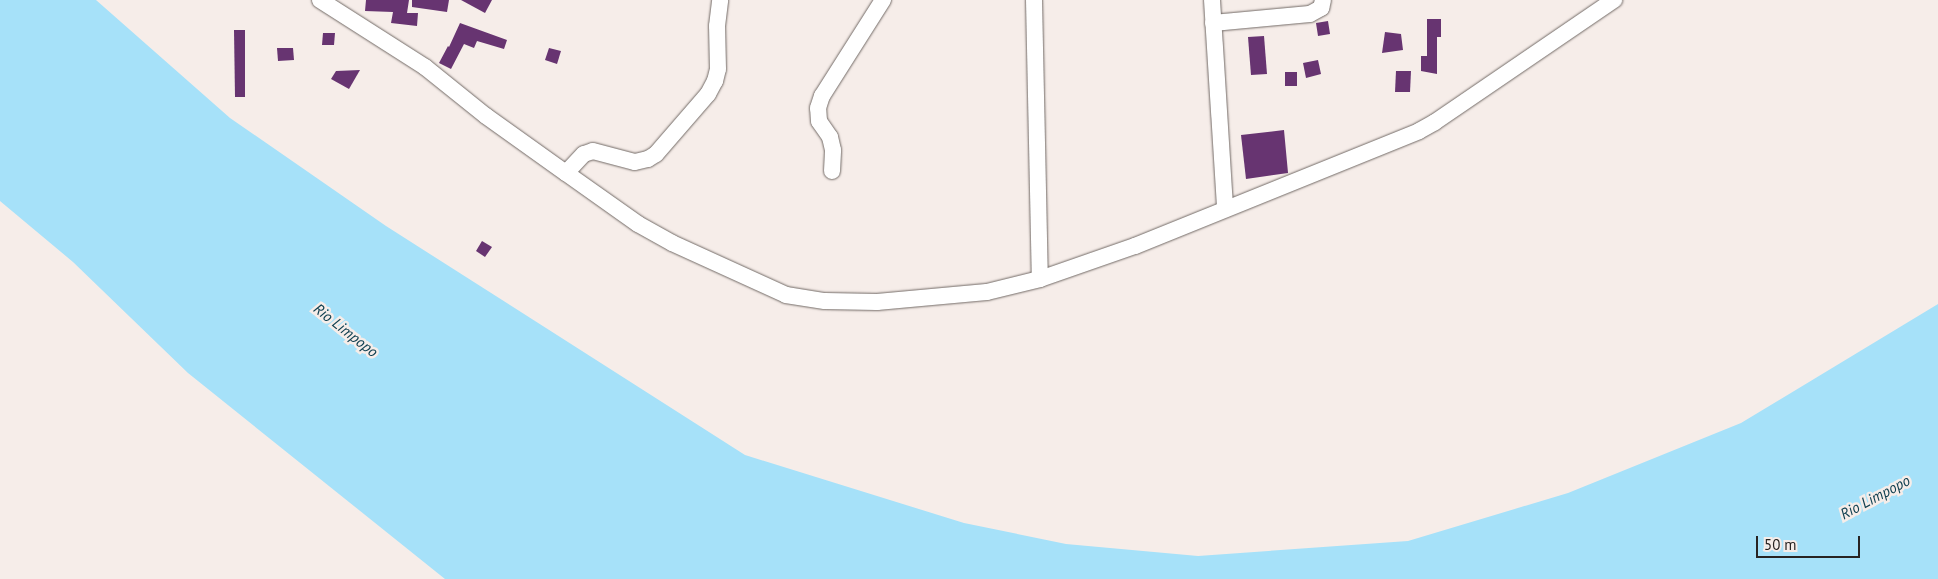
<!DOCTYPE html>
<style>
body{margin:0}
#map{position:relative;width:1938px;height:579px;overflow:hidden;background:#f6ede9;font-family:"PT Sans",sans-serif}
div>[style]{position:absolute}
.water>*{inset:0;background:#a6e1f9}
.building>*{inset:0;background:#673471}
.roads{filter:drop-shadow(0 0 1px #726a66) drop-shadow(0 0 1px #726a66)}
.street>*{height:16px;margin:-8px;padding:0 8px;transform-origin:8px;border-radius:8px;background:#fff}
span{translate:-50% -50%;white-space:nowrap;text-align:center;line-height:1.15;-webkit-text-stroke:5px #f6ede9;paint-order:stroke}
.water-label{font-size:15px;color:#104051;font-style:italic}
.scale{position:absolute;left:1756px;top:536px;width:104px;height:22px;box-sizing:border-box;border:2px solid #272322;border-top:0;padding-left:6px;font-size:15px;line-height:18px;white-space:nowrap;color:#272322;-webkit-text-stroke:4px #f6ede9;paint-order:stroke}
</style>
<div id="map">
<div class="water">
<i style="clip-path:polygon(0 0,96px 0,230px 118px,386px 226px,745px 455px,964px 523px,1066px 544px,1198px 556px,1408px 541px,1568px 493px,1741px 423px,1938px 304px,1938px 579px,445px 579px,188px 373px,73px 262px,0 201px)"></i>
</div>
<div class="building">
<i style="clip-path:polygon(366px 0,409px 0,407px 13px,418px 13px,417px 26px,391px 23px,393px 12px,365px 11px)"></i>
<i style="clip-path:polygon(412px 0,449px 0,447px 12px,412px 7px)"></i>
<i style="clip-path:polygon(461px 0,492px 0,485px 13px)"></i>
<i style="clip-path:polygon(1427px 19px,1441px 19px,1441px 37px,1437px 37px,1437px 74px,1421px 71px,1421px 56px,1427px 56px)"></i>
<i style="clip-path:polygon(1328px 21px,1330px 34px,1318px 36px,1316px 23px)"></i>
<i style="clip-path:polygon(460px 23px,507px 40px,504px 49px,477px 41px,474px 48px,464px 44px,451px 69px,439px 63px,448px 46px,449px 47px)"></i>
<i style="clip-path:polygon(234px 30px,245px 30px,245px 97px,235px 97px)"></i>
<i style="clip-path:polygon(1385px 32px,1401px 34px,1403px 50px,1382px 53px)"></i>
<i style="clip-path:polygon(323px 33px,335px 33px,334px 45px,322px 45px)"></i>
<i style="clip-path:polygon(1264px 36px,1267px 74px,1251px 75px,1248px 37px)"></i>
<i style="clip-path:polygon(277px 48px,293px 48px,294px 60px,278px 61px)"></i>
<i style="clip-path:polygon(549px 48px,561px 51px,557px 64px,545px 60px)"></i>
<i style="clip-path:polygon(1318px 60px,1321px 74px,1306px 78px,1303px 63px)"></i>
<i style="clip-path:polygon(360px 70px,349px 89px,331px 79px,336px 71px)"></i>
<i style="clip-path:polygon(1396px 71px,1411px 71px,1410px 92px,1395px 92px)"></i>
<i style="clip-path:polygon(1285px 72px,1297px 72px,1297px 86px,1285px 86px)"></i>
<i style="clip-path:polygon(1284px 130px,1288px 173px,1246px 179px,1241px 135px)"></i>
<i style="clip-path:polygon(482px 241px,492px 247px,485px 257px,476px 251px)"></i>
</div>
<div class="roads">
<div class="street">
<i style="left:320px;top:0;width:125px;rotate:32.5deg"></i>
<i style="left:425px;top:67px;width:78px;rotate:38.8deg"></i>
<i style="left:486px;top:116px;width:98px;rotate:35.5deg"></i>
<i style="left:566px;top:173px;width:88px;rotate:35.3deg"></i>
<i style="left:638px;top:224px;width:39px;rotate:29deg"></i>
<i style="left:672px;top:243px;width:125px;rotate:24.5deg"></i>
<i style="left:786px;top:295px;width:39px;rotate:9deg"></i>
<i style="left:825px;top:301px;width:52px;rotate:1.1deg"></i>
<i style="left:877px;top:302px;width:110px;rotate:-5.2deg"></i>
<i style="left:987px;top:292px;width:55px;rotate:-13.8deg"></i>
<i style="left:1040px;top:279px;width:101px;rotate:-19.2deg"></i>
<i style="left:1135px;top:246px;width:306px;rotate:-22deg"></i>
<i style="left:1419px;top:131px;width:18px;rotate:-29deg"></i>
<i style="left:1435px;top:122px;width:217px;rotate:-34.3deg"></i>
<i style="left:1034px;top:0;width:279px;rotate:88.8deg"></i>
<i style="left:1212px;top:0;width:209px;rotate:86.4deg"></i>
<i style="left:1213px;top:23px;width:97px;rotate:-5.3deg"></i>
<i style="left:1310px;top:14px;width:13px;rotate:-29deg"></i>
<i style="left:1321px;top:8px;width:8px;rotate:-76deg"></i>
<i style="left:832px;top:171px;width:21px;rotate:-87deg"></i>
<i style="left:833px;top:150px;width:13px;rotate:-103deg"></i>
<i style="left:830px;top:137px;width:19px;rotate:-125deg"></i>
<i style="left:819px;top:121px;width:13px;rotate:-94deg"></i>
<i style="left:818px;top:108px;width:13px;rotate:-72deg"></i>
<i style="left:822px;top:96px;width:114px;rotate:-57.6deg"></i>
<i style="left:566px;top:173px;width:26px;rotate:-47deg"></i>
<i style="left:584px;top:154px;width:9px;rotate:-18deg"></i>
<i style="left:593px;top:151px;width:43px;rotate:14.7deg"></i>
<i style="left:635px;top:162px;width:13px;rotate:-13deg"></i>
<i style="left:648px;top:159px;width:9px;rotate:-32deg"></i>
<i style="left:656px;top:154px;width:79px;rotate:-49.1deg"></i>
<i style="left:708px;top:94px;width:15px;rotate:-62deg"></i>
<i style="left:715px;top:81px;width:12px;rotate:-76deg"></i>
<i style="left:718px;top:69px;width:43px;rotate:-91.3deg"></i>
<i style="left:717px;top:26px;width:26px;rotate:-83deg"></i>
</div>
</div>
<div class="water-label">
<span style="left:346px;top:330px;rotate:38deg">Rio Limpopo</span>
<span style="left:1875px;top:497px;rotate:-28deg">Rio Limpopo</span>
</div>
<div class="scale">50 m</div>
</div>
